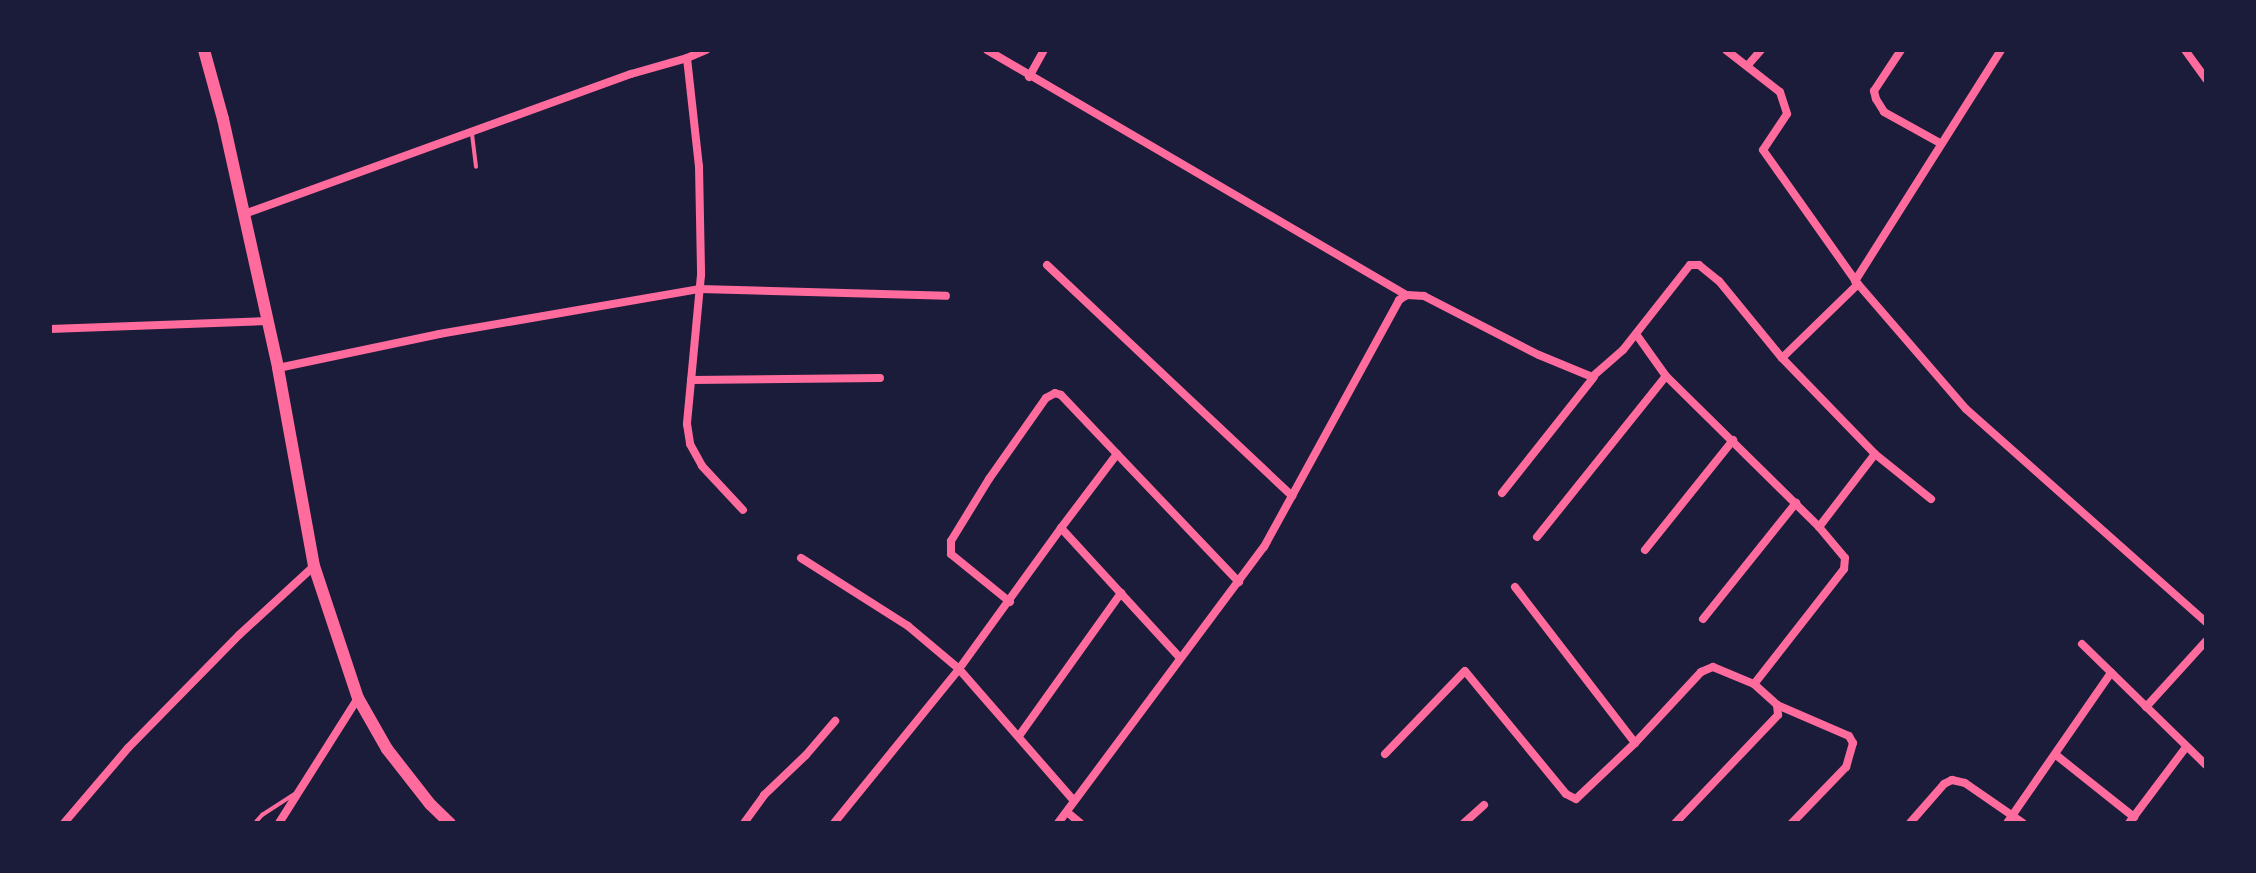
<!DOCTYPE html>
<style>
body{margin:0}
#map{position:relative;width:2256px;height:873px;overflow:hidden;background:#1b1b3a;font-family:Spectral,serif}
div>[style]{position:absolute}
.service>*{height:4px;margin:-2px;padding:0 2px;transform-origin:2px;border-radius:2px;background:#ff6b9d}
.minor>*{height:8px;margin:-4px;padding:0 4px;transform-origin:4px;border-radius:4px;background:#ff6b9d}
.primary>*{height:12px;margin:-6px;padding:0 6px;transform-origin:6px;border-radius:6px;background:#ff6b9d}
span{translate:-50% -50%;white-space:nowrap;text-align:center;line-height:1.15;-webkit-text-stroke:8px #1b1b3a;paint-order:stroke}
.frame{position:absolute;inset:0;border:52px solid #1b1b3a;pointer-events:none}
</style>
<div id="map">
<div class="service">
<i style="left:472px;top:134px;width:33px;rotate:83deg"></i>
<i style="left:255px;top:823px;width:11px;rotate:-49deg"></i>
<i style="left:262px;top:815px;width:38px;rotate:-33deg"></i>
</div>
<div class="minor">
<i style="left:987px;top:50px;width:486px;rotate:30.3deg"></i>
<i style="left:1726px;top:50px;width:68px;rotate:37.9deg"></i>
<i style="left:1780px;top:92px;width:23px;rotate:72deg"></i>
<i style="left:1787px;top:114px;width:43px;rotate:123.7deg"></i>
<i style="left:1763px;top:150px;width:164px;rotate:54.7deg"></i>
<i style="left:1858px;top:284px;width:165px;rotate:49.2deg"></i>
<i style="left:1966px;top:409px;width:321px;rotate:41.6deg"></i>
<i style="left:1901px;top:50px;width:49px;rotate:123.4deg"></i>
<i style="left:1874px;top:91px;width:8px;rotate:76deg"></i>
<i style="left:1876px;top:99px;width:15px;rotate:58deg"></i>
<i style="left:1884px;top:112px;width:64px;rotate:29deg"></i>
<i style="left:2185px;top:50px;width:36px;rotate:54deg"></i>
<i style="left:687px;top:58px;width:21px;rotate:-23deg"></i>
<i style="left:1748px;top:65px;width:20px;rotate:-49deg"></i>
<i style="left:1029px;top:77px;width:31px;rotate:-61deg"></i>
<i style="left:244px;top:214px;width:412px;rotate:-19.9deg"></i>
<i style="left:631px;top:74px;width:58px;rotate:-15.9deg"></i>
<i style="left:687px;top:58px;width:109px;rotate:83.7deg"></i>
<i style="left:699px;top:166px;width:109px;rotate:88.9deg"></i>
<i style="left:701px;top:275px;width:150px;rotate:95.4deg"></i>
<i style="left:687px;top:424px;width:20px;rotate:81deg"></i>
<i style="left:690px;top:444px;width:25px;rotate:61deg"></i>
<i style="left:702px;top:466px;width:60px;rotate:47deg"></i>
<i style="left:1047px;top:265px;width:337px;rotate:43.3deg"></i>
<i style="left:1855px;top:281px;width:273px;rotate:-57.7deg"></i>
<i style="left:50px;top:329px;width:218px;rotate:-2.1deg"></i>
<i style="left:1636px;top:334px;width:52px;rotate:54.5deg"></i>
<i style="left:1666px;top:376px;width:215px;rotate:44.6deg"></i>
<i style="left:1819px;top:527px;width:40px;rotate:50deg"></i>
<i style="left:1845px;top:558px;width:11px;rotate:95deg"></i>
<i style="left:1844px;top:569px;width:146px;rotate:128deg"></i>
<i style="left:1782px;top:358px;width:106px;rotate:-44.2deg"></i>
<i style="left:278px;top:368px;width:165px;rotate:-11.9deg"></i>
<i style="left:439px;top:334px;width:265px;rotate:-9.8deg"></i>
<i style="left:700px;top:289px;width:246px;rotate:1.6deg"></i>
<i style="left:691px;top:380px;width:189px;rotate:-0.6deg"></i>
<i style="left:1117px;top:454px;width:177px;rotate:46.4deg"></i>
<i style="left:1875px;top:454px;width:72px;rotate:38.8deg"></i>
<i style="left:1502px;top:493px;width:148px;rotate:-51.6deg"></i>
<i style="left:1537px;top:537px;width:206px;rotate:-51.3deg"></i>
<i style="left:1645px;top:550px;width:141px;rotate:-51.3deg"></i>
<i style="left:801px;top:558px;width:127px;rotate:32.4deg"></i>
<i style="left:908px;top:626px;width:67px;rotate:40.1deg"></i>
<i style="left:959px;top:669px;width:175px;rotate:48.9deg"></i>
<i style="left:1515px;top:587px;width:197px;rotate:52.4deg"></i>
<i style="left:1010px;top:602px;width:76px;rotate:-140.9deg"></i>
<i style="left:951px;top:554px;width:13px;rotate:-90deg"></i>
<i style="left:951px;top:541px;width:73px;rotate:-58.5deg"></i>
<i style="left:989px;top:479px;width:99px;rotate:-54.9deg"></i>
<i style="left:1046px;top:398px;width:10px;rotate:-29deg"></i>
<i style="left:1055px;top:393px;width:6px;rotate:18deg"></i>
<i style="left:1061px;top:395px;width:81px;rotate:46.5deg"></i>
<i style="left:1117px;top:454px;width:93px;rotate:127.1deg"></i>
<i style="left:1703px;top:619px;width:149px;rotate:-51.3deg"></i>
<i style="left:2082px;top:644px;width:173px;rotate:44.3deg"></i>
<i style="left:1777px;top:705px;width:78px;rotate:23.3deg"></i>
<i style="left:1849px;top:736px;width:8px;rotate:60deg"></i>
<i style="left:1853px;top:743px;width:25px;rotate:106deg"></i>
<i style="left:1846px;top:767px;width:78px;rotate:134deg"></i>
<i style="left:2146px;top:707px;width:89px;rotate:-47.7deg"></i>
<i style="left:1019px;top:736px;width:176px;rotate:-54.5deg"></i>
<i style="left:1385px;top:754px;width:115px;rotate:-46.1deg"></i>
<i style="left:1465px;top:671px;width:159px;rotate:50.6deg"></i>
<i style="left:1566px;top:794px;width:11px;rotate:27deg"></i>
<i style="left:1576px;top:799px;width:81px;rotate:-43.5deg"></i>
<i style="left:1635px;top:743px;width:97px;rotate:-47.1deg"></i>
<i style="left:1701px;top:672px;width:13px;rotate:-23deg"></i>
<i style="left:1713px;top:667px;width:44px;rotate:22.5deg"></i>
<i style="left:1754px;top:684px;width:31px;rotate:42deg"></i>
<i style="left:1777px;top:705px;width:10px;rotate:84deg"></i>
<i style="left:1778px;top:715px;width:149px;rotate:133.6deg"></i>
<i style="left:2056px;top:755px;width:100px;rotate:38.5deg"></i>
<i style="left:1067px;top:812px;width:17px;rotate:40deg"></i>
<i style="left:64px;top:823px;width:99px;rotate:-49.5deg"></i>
<i style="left:128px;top:748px;width:158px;rotate:-45.5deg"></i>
<i style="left:239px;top:635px;width:102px;rotate:-42.6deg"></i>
<i style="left:279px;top:823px;width:148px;rotate:-57.7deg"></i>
<i style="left:744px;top:823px;width:34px;rotate:-54deg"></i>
<i style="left:764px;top:795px;width:58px;rotate:-43.6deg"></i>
<i style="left:806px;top:755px;width:45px;rotate:-49.5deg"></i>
<i style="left:834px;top:823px;width:198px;rotate:-50.9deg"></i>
<i style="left:959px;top:669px;width:174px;rotate:-54.1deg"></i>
<i style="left:1061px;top:528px;width:176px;rotate:47.5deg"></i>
<i style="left:1058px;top:823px;width:344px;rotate:-53.3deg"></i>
<i style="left:1264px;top:547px;width:281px;rotate:-61.3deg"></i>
<i style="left:1399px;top:300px;width:9px;rotate:-32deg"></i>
<i style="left:1407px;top:295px;width:17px;rotate:3deg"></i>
<i style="left:1424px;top:296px;width:129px;rotate:27.2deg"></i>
<i style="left:1539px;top:355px;width:57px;rotate:22.5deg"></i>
<i style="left:1592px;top:377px;width:41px;rotate:-41.1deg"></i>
<i style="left:1623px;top:350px;width:108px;rotate:-51.8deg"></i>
<i style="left:1690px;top:265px;width:9px"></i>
<i style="left:1699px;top:265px;width:26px;rotate:39deg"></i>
<i style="left:1719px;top:281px;width:99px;rotate:50.7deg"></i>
<i style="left:1782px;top:358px;width:134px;rotate:45.9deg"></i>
<i style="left:1875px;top:454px;width:92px;rotate:127.5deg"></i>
<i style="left:1464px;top:823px;width:27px;rotate:-42deg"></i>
<i style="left:1910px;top:823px;width:52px;rotate:-48.9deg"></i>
<i style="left:1944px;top:784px;width:9px;rotate:-27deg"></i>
<i style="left:1952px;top:780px;width:13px;rotate:13deg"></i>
<i style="left:1965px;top:783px;width:70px;rotate:34.6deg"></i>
<i style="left:2007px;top:823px;width:183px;rotate:-55.3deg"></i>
<i style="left:2129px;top:823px;width:95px;rotate:-53.1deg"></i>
</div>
<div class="primary">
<i style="left:204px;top:50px;width:72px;rotate:74.6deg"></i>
<i style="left:223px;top:119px;width:255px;rotate:77.5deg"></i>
<i style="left:278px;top:368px;width:201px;rotate:79.7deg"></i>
<i style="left:314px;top:566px;width:139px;rotate:71.6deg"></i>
<i style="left:358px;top:698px;width:59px;rotate:60.4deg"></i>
<i style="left:387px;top:749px;width:70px;rotate:52deg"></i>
<i style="left:430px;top:804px;width:28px;rotate:44deg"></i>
</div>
<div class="frame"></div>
</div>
